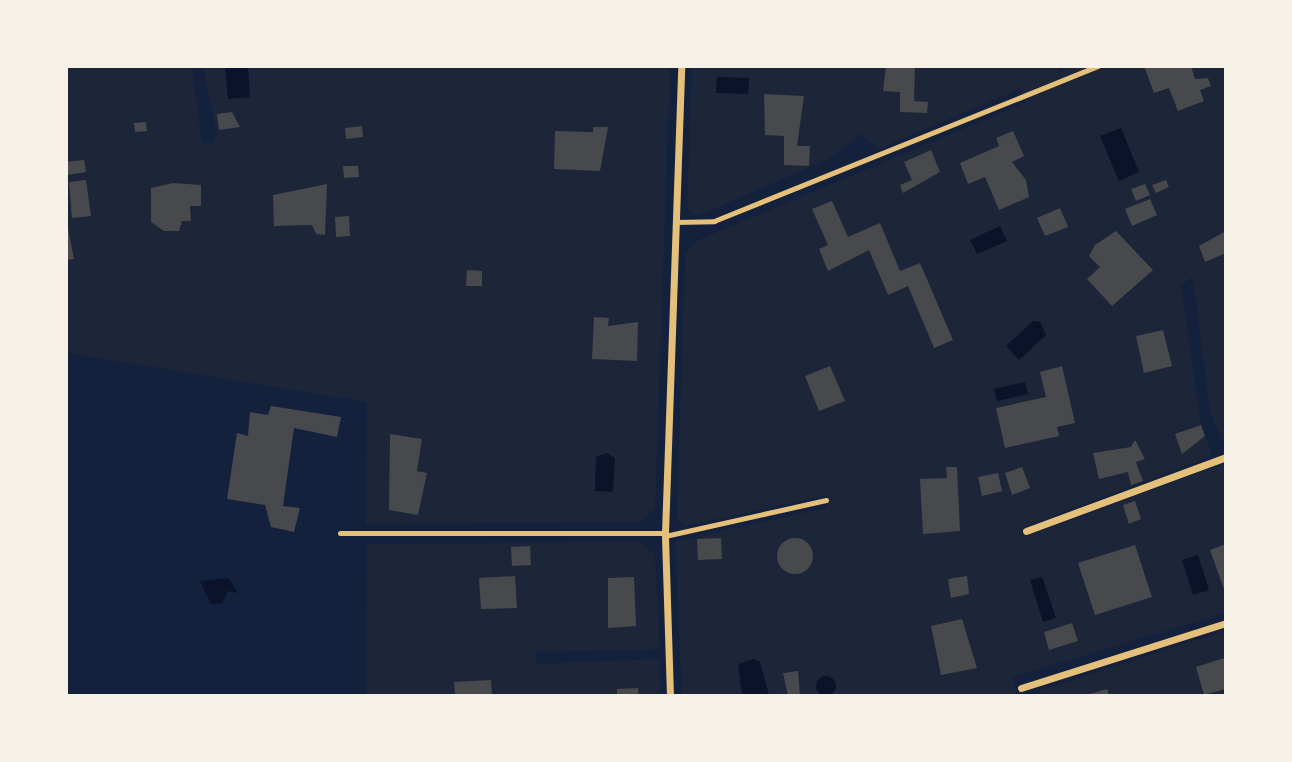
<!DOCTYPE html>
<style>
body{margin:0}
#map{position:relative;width:1292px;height:762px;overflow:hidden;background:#14213d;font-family:"PT Sans",sans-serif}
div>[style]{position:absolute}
.green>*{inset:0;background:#1d2539}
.water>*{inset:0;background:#0b132b}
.round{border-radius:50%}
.building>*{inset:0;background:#48494c}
.service>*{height:5px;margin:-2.5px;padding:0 2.5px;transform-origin:2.5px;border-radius:2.5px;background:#e5c07b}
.minor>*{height:7px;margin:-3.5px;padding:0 3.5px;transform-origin:3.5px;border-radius:3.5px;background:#e5c07b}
span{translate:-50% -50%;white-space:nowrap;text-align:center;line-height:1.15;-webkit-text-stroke:5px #f6f1e7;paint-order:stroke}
.frame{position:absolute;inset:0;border:68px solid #f6f1e7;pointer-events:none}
</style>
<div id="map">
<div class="green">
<i style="clip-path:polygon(1057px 66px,1059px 72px,1074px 66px,1225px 67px,1225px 447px,1210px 412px,1193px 277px,1181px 285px,1201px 425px,1212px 456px,1021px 528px,1025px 537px,1225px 463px,1225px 613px,1013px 677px,1016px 695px,682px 695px,675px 541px,826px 508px,827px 495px,685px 526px,677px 519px,685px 255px,696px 241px,1025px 103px,1019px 89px,878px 149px,861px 134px,829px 159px,697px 216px,687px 210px,692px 67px)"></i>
<i style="clip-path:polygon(66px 67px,192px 67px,202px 143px,212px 143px,217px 133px,203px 67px,670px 67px,655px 508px,641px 522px,366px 524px,367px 402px,67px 353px)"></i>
<i style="clip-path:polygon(640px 542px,655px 555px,660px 649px,536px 652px,536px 664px,659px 659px,661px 695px,366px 696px,367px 544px)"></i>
<i style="clip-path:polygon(1225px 631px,1225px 695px,1034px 696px,1041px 690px)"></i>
</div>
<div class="water">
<i style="clip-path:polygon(225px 67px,248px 67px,250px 97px,228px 99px)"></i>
<i style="clip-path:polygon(717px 77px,749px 78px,748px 94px,716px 93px)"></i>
<i style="clip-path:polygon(1121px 128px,1139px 172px,1119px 181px,1100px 136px)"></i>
<i style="clip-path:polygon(1000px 226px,1007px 241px,977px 254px,970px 240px)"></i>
<i style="clip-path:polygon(1033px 321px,1040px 322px,1046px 335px,1019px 360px,1006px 346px)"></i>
<i style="clip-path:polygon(1025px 382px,1028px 394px,997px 401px,994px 389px)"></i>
<i style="clip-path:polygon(607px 453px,615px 458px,613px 492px,595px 491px,596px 457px)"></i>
<i style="clip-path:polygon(1198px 555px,1209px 590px,1193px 595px,1182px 560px)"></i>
<i style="clip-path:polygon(1042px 577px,1056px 618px,1043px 622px,1030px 580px)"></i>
<i style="clip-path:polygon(228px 578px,238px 593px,228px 591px,222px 603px,211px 604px,200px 581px)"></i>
<i style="clip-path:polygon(754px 659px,760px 662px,769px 695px,742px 695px,738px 664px)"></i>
<i class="round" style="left:816px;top:676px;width:20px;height:20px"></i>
</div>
<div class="building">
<i style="clip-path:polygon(886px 66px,915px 66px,914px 101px,928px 102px,927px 113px,900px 112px,900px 92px,883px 91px)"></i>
<i style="clip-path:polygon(1144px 66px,1191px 66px,1195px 79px,1208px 78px,1211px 86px,1200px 90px,1204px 101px,1178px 111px,1169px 88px,1154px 93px)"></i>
<i style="clip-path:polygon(764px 94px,804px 96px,797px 146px,810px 146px,809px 166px,784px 165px,784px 136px,765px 135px)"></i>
<i style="clip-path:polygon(232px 112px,240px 127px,219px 130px,217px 114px)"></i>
<i style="clip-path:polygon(146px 122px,147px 131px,135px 132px,134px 123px)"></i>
<i style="clip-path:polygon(362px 126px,363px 137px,346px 139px,345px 128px)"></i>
<i style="clip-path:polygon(593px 127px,608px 127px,600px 171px,554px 169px,555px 131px,593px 132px)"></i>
<i style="clip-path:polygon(1013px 131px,1024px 156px,1012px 162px,1026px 180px,1029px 197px,999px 210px,985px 177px,968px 184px,960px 163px,999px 146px,996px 138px)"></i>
<i style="clip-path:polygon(931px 150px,940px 172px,903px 193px,900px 185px,912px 180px,904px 162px)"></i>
<i style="clip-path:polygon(84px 160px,86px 172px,67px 175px,66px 162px)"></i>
<i style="clip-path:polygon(343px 166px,358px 166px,359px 177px,344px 178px)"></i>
<i style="clip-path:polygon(86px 180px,91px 216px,72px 218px,69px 182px)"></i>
<i style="clip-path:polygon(1166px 180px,1169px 187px,1156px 193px,1152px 185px)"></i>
<i style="clip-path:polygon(173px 183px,201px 185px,201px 206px,190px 206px,191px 221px,182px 221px,179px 231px,164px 231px,151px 222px,151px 188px)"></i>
<i style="clip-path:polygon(327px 184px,325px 235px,316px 234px,312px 225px,274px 226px,273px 195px)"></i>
<i style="clip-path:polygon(1145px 184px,1150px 195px,1136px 201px,1131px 189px)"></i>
<i style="clip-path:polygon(1150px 199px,1157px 215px,1132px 226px,1125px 209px)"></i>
<i style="clip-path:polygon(832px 201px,848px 237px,880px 223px,900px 271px,920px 263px,953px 340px,934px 348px,908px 286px,888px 295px,869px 250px,828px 271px,819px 249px,828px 245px,812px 209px)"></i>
<i style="clip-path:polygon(1060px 208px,1068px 227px,1045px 236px,1037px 218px)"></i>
<i style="clip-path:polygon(349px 216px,350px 236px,336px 237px,335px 217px)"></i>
<i style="clip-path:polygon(66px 218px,74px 259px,66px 260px)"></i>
<i style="clip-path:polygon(1116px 231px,1153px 270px,1112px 306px,1087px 279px,1100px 267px,1089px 256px,1095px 245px)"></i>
<i style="clip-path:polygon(1226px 231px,1226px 253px,1205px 262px,1199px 246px)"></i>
<i style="clip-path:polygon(467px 270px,482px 271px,482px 286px,466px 286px)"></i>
<i style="clip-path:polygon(594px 317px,609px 318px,608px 326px,638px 322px,637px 361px,592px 359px)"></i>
<i style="clip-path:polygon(1163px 330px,1172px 366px,1144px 373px,1136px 336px)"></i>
<i style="clip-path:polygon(830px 366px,845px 401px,819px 411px,805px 376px)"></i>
<i style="clip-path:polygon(1062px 366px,1075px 423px,1057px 427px,1059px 436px,1005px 448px,996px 408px,1046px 397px,1040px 372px)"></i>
<i style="clip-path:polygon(271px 406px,341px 417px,337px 437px,294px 428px,283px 506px,300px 508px,294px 532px,271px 527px,265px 505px,227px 499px,237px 433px,248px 436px,250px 412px,268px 415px)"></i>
<i style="clip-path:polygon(1201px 425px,1205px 436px,1182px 454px,1175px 434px)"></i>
<i style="clip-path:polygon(390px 434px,422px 439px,417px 471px,427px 473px,418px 515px,389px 510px)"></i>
<i style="clip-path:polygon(1135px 440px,1145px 459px,1136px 462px,1143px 481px,1131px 485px,1128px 472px,1099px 479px,1093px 453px,1131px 447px)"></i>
<i style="clip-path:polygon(946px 467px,957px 467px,960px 531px,923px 534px,920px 479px,947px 478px)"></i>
<i style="clip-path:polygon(1022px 467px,1030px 488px,1012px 495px,1005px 473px)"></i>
<i style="clip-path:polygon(998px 473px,1002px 491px,982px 496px,978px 477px)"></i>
<i style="clip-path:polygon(1135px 501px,1141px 519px,1129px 524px,1123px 505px)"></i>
<i style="clip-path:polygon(721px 538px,722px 559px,698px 560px,697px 539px)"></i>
<i class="round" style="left:777px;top:538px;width:36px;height:36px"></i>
<i style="clip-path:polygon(1226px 544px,1226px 592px,1225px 592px,1210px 550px)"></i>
<i style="clip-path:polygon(1135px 545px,1152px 597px,1095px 615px,1078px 563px)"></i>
<i style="clip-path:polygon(530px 546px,531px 565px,512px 566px,511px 547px)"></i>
<i style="clip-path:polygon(515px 576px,517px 608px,481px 609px,479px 578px)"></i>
<i style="clip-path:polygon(967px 576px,969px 594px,951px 598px,948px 579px)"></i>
<i style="clip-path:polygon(634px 577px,636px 626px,608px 628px,608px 578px)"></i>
<i style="clip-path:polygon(962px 619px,977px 668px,941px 675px,931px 626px)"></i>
<i style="clip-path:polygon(1072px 623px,1078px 641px,1049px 650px,1044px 632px)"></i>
<i style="clip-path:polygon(1224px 658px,1226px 689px,1204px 695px,1196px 667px)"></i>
<i style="clip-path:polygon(798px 671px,800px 696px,788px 696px,783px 673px)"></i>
<i style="clip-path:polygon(491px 680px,492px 696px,455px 696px,454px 682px)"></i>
<i style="clip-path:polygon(638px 688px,639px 696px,617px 696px,617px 689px)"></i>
<i style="clip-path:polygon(1107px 689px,1109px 696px,1087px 696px,1086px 695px)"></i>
</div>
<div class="service">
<i style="left:675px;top:222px;width:39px;rotate:-1deg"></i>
<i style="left:714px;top:221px;width:414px;rotate:-22deg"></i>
<i style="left:340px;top:533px;width:325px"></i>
<i style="left:665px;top:536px;width:165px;rotate:-12.6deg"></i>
</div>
<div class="minor">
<i style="left:1026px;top:531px;width:213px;rotate:-20.3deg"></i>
<i style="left:1021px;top:688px;width:215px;rotate:-17.6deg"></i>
<i style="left:670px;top:696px;width:163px;rotate:-91.8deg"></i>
<i style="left:665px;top:533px;width:467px;rotate:-88deg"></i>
</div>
<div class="frame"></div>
</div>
